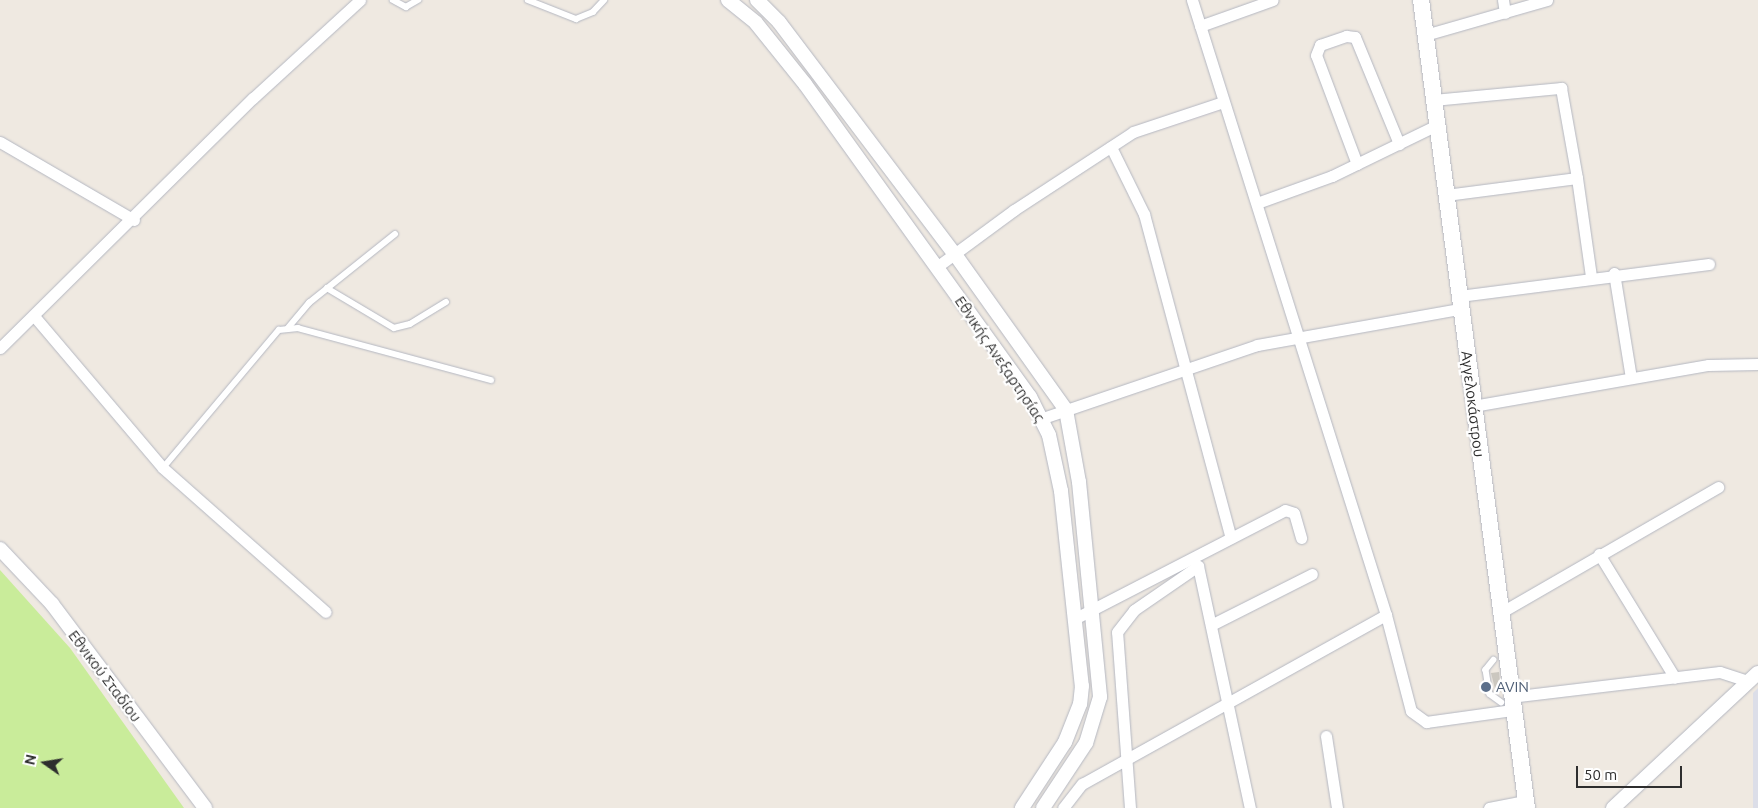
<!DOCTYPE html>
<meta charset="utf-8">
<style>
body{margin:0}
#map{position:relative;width:1758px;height:808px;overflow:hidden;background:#efe9e1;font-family:Ubuntu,sans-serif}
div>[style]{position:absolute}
.airport>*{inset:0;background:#dcdee8}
.pitch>*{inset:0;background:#c9ec9a}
.building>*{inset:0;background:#cbc7bf}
.roads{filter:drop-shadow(0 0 1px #b4b7c1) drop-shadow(0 0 1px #b4b7c1)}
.service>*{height:5.5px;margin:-2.75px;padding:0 2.75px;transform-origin:2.75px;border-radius:2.75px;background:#fff}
.minor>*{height:11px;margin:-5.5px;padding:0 5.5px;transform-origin:5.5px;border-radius:5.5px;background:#fff}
.tertiary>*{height:14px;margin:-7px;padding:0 7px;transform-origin:7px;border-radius:7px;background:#fff}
.secondary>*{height:16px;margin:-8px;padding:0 8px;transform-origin:8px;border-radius:8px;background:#fff}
.dots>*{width:14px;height:14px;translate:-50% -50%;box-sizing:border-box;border:2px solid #fff;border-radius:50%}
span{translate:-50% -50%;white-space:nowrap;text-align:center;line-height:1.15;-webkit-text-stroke:4.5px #fff;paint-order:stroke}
.street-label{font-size:15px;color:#2e2e2e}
.service-label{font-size:15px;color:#4e5e75}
.left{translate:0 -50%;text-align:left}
.north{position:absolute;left:20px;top:738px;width:50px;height:50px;-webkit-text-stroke:4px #fff;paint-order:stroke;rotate:283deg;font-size:14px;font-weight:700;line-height:20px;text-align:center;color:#2e2e2e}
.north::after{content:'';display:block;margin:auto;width:18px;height:22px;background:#2e2e2e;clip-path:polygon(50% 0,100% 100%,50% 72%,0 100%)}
.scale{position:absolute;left:1576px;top:766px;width:106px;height:22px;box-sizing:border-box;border:2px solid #2e2e2e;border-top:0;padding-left:6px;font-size:15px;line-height:18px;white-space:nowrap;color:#2e2e2e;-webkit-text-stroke:4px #fff;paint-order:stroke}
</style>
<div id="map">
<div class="airport">
<i style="clip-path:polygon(1758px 688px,1758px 808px,1753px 808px,1753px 693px)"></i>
</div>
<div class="pitch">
<i style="clip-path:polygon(0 570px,70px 648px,184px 808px,0 808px)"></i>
</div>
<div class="building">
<i style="clip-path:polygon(1499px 672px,1501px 692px,1496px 693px,1491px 673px)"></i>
</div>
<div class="roads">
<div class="service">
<i style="left:393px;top:0;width:15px;rotate:28deg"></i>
<i style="left:406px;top:7px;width:14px;rotate:-30deg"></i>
<i style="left:528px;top:0;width:52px;rotate:21.6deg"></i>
<i style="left:576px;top:19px;width:18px;rotate:-22deg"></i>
<i style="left:593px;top:12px;width:16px;rotate:-47deg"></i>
<i style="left:327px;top:288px;width:78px;rotate:30.8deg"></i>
<i style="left:394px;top:328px;width:16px;rotate:-14deg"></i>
<i style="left:410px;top:324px;width:42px;rotate:-31.4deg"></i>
<i style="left:288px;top:328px;width:33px;rotate:-50deg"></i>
<i style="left:309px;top:303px;width:110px;rotate:-38.7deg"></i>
<i style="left:163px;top:468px;width:180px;rotate:-50deg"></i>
<i style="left:279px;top:330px;width:19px;rotate:-6deg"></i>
<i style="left:298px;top:328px;width:200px;rotate:15.1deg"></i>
<i style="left:1494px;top:660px;width:13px;rotate:129deg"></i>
<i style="left:1486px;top:670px;width:24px;rotate:81deg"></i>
<i style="left:1490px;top:694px;width:14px;rotate:36deg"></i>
</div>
<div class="minor">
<i style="left:1192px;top:0;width:645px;rotate:72.49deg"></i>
<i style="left:1386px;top:615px;width:99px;rotate:75.4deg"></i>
<i style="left:1411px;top:711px;width:19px;rotate:36deg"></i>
<i style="left:1426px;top:722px;width:87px;rotate:-7.9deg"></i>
<i style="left:1503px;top:0;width:13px;rotate:81deg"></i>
<i style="left:1200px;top:26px;width:77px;rotate:-19.6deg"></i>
<i style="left:1425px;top:35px;width:127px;rotate:-16deg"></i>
<i style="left:1433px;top:100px;width:129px;rotate:-5.4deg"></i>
<i style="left:1561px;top:88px;width:91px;rotate:79.9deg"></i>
<i style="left:0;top:142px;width:155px;rotate:30.2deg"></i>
<i style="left:1111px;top:147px;width:75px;rotate:63.8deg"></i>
<i style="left:1144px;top:214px;width:335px;rotate:75deg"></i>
<i style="left:1357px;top:164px;width:116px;rotate:-110.6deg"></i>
<i style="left:1316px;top:55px;width:11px;rotate:-68deg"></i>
<i style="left:1320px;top:45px;width:28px;rotate:-19deg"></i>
<i style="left:1346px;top:36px;width:9px;rotate:6deg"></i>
<i style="left:1355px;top:37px;width:116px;rotate:67.6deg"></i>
<i style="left:1446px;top:195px;width:132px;rotate:-7.4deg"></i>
<i style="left:1577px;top:178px;width:99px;rotate:81.9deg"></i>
<i style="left:1257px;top:203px;width:80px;rotate:-19.8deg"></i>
<i style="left:1332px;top:176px;width:117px;rotate:-25.9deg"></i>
<i style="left:938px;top:266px;width:94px;rotate:-36.4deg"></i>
<i style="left:1014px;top:210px;width:142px;rotate:-33.2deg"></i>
<i style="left:1133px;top:132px;width:95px;rotate:-18.4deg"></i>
<i style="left:1614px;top:273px;width:106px;rotate:80.8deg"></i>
<i style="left:1459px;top:296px;width:252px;rotate:-7.3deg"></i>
<i style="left:34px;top:316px;width:199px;rotate:49.7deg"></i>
<i style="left:163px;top:468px;width:217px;rotate:41.5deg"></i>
<i style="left:0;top:348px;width:356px;rotate:-44.7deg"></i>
<i style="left:253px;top:98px;width:145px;rotate:-42.5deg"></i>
<i style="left:1473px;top:406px;width:239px;rotate:-9.9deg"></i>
<i style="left:1708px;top:365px;width:50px;rotate:-1.1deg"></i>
<i style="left:1043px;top:418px;width:226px;rotate:-18.8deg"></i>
<i style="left:1257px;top:345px;width:206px;rotate:-10.1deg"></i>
<i style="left:1599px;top:554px;width:145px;rotate:58.5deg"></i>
<i style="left:1500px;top:613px;width:252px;rotate:-30deg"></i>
<i style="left:1074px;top:619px;width:237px;rotate:-27.3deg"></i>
<i style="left:1285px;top:510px;width:9px;rotate:18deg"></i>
<i style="left:1294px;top:513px;width:26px;rotate:74deg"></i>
<i style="left:1211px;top:625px;width:113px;rotate:-26.8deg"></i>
<i style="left:1510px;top:697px;width:211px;rotate:-6.8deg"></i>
<i style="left:1720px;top:672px;width:29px;rotate:18deg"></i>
<i style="left:1326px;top:736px;width:73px;rotate:81.3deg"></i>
<i style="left:1063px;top:808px;width:31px;rotate:-52deg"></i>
<i style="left:1082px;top:784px;width:348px;rotate:-29.1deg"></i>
<i style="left:1130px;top:808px;width:176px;rotate:-94.2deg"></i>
<i style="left:1117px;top:632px;width:28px;rotate:-52deg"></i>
<i style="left:1134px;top:610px;width:78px;rotate:-34.5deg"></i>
<i style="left:1198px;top:566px;width:248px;rotate:77.9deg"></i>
<i style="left:1489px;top:808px;width:38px;rotate:-11deg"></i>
</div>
<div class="tertiary">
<i style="left:728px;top:0;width:36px;rotate:39deg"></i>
<i style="left:756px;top:23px;width:78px;rotate:51.2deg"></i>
<i style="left:805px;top:84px;width:385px;rotate:54.3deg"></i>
<i style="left:1030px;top:397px;width:42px;rotate:63.4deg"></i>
<i style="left:1049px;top:435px;width:57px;rotate:77.9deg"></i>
<i style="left:1061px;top:491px;width:196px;rotate:83.9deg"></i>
<i style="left:1082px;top:686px;width:18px;rotate:96deg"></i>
<i style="left:1080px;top:704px;width:41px;rotate:111.5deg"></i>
<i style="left:1065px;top:742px;width:79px;rotate:123.1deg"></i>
<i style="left:757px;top:0;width:31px;rotate:45deg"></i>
<i style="left:779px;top:22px;width:290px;rotate:52.9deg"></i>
<i style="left:954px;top:253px;width:193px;rotate:54.5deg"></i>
<i style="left:1066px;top:410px;width:73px;rotate:79.8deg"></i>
<i style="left:1079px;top:482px;width:216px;rotate:84.4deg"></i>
<i style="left:1100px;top:697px;width:48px;rotate:106.9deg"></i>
<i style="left:1086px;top:743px;width:78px;rotate:123.5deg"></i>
<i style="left:0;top:549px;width:76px;rotate:46.6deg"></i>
<i style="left:52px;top:604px;width:255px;rotate:53.1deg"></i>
<i style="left:1613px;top:808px;width:198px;rotate:-43deg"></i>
</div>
<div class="secondary">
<i style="left:1421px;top:0;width:815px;rotate:82.53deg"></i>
</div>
</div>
<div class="dots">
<i style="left:1486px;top:687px;background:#5c6f8a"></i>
</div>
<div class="street-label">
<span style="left:1000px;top:359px;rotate:56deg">Εθνικής Ανεξαρτησίας</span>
<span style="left:1473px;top:404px;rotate:83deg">Αγγελοκάστρου</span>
<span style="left:105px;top:676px;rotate:53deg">Εθνικού Σταδίου</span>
</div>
<div class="service-label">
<span class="left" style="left:1496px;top:687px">AVIN</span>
</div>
<div class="north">N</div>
<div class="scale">50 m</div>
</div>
